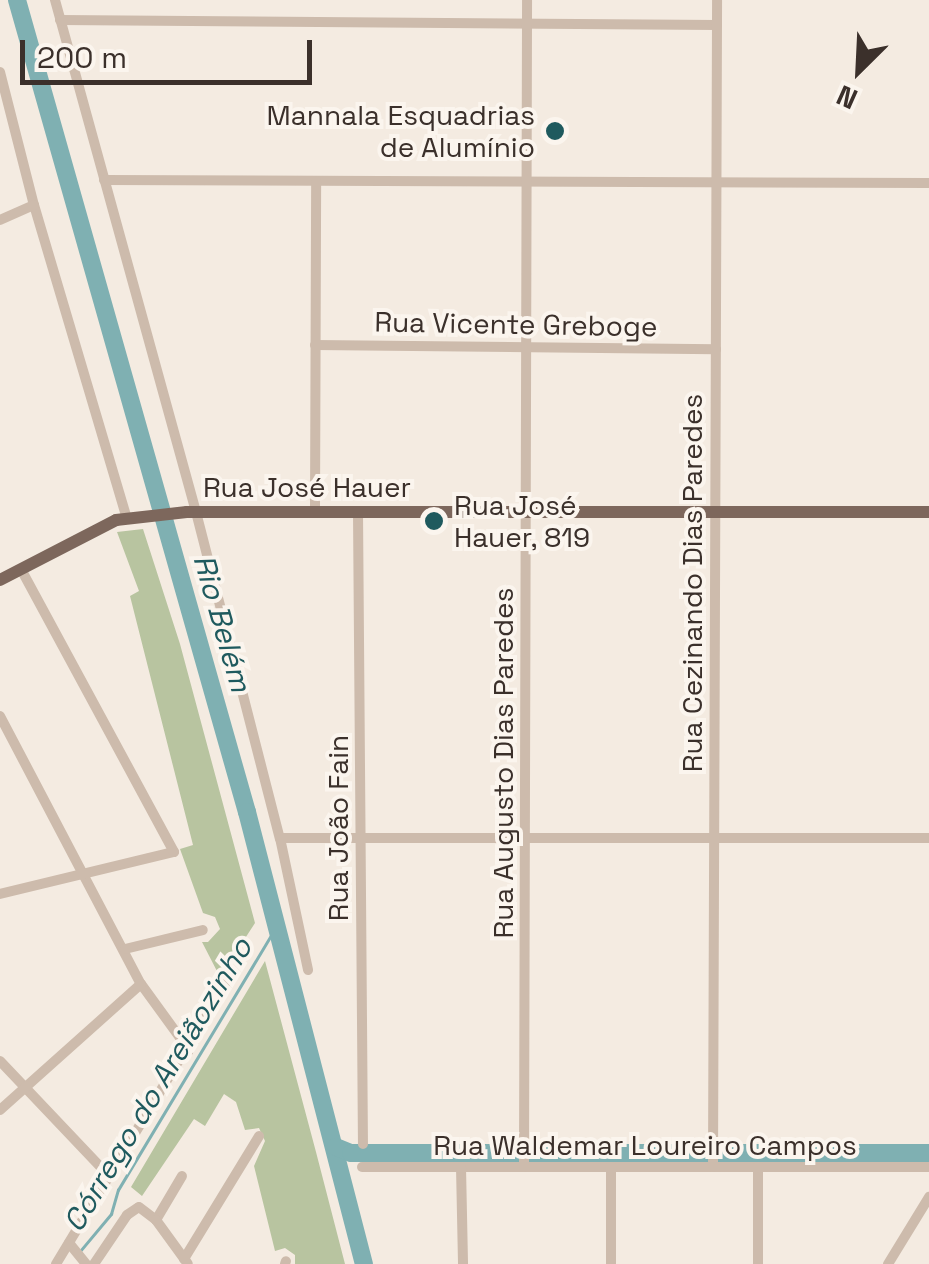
<!DOCTYPE html>
<meta charset="utf-8">
<style>
body{margin:0}
#map{position:relative;width:929px;height:1264px;overflow:hidden;background:#f4ebe1;font-family:"Space Grotesk",sans-serif}
div>[style]{position:absolute}
.green>*{inset:0;background:#b8c4a0}
.stream>*{height:2.5px;margin:-1.25px;padding:0 1.25px;transform-origin:1.25px;border-radius:1.25px;background:#7fb0b2}
.river>*{height:18px;margin:-9px;padding:0 9px;transform-origin:9px;border-radius:9px;background:#7fb0b2}
.minor>*{height:10px;margin:-5px;padding:0 5px;transform-origin:5px;border-radius:5px;background:#cdbbac}
.major>*{height:12px;margin:-6px;padding:0 6px;transform-origin:6px;border-radius:6px;background:#7d675c}
.dots>*{width:28px;height:28px;translate:-50% -50%;box-sizing:border-box;border:5px solid #fbf5ee;border-radius:50%}
span{translate:-50% -50%;white-space:nowrap;text-align:center;line-height:1.15;-webkit-text-stroke:8px #fbf5ee;paint-order:stroke}
.poi-label{font-size:28px;color:#3b302b}
.right{translate:-100% -50%;text-align:right}
.left{translate:0 -50%;text-align:left}
.street-label{font-size:28px;color:#3b302b}
.water-label{font-size:30px;color:#1f5a5e;font-style:italic}
.north{position:absolute;left:809px;top:20px;width:100px;height:100px;-webkit-text-stroke:8px #fbf5ee;paint-order:stroke;rotate:204deg;font-size:28px;font-weight:700;line-height:40px;text-align:center;color:#3b302b}
.north::after{content:'';display:block;margin:auto;width:35px;height:45px;background:#3b302b;clip-path:polygon(50% 0,100% 100%,50% 72%,0 100%)}
.scale{position:absolute;left:20px;top:40px;width:292px;height:45px;box-sizing:border-box;border:5px solid #3b302b;border-top:0;padding-left:12px;font-size:30px;line-height:35px;white-space:nowrap;color:#3b302b;-webkit-text-stroke:8px #fbf5ee;paint-order:stroke}
</style>
<div id="map">
<div class="green">
<i style="clip-path:polygon(143px 529px,180px 644px,255px 923px,220px 977px,202px 942px,208px 942px,220px 929px,215px 917px,203px 913px,180px 849px,193px 845px,130px 596px,139px 591px,117px 532px)"></i>
<i style="clip-path:polygon(265px 961px,316px 1152px,345px 1264px,295px 1264px,295px 1255px,285px 1248px,275px 1251px,254px 1166px,265px 1141px,259px 1128px,245px 1130px,236px 1102px,224px 1094px,205px 1126px,194px 1119px,142px 1196px,131px 1187px)"></i>
</div>
<div class="stream">
<i style="left:81px;top:1250px;width:47px;rotate:-50.2deg"></i>
<i style="left:111px;top:1214px;width:25px;rotate:-74deg"></i>
<i style="left:118px;top:1190px;width:309px;rotate:-59deg"></i>
</div>
<div class="river">
<i style="left:17px;top:0;width:844px;rotate:74.19deg"></i>
<i style="left:247px;top:812px;width:467px;rotate:75.5deg"></i>
<i style="left:336px;top:1147px;width:16px;rotate:22deg"></i>
<i style="left:351px;top:1153px;width:578px"></i>
</div>
<div class="minor">
<i style="left:55px;top:0;width:531px;rotate:74.6deg"></i>
<i style="left:196px;top:512px;width:337px;rotate:75.6deg"></i>
<i style="left:280px;top:838px;width:135px;rotate:78deg"></i>
<i style="left:60px;top:20px;width:657px;rotate:0.44deg"></i>
<i style="left:0;top:72px;width:137px;rotate:75.7deg"></i>
<i style="left:34px;top:205px;width:327px;rotate:73.5deg"></i>
<i style="left:104px;top:180px;width:825px;rotate:0.21deg"></i>
<i style="left:0;top:220px;width:37px;rotate:-24deg"></i>
<i style="left:315px;top:345px;width:401px;rotate:0.6deg"></i>
<i style="left:315px;top:512px;width:331px;rotate:-89.8deg"></i>
<i style="left:358px;top:512px;width:632px;rotate:89.55deg"></i>
<i style="left:0;top:716px;width:303px;rotate:62.3deg"></i>
<i style="left:141px;top:984px;width:82px;rotate:54deg"></i>
<i style="left:280px;top:838px;width:649px"></i>
<i style="left:0;top:894px;width:179px;rotate:-13.6deg"></i>
<i style="left:174px;top:852px;width:322px;rotate:-118.4deg"></i>
<i style="left:125px;top:949px;width:80px;rotate:-13.7deg"></i>
<i style="left:0;top:1061px;width:158px;rotate:46.5deg"></i>
<i style="left:0;top:1110px;width:189px;rotate:-41.8deg"></i>
<i style="left:362px;top:1167px;width:567px"></i>
<i style="left:461px;top:1167px;width:97px;rotate:88.8deg"></i>
<i style="left:524px;top:1167px;width:1167px;rotate:-89.85deg"></i>
<i style="left:611px;top:1167px;width:97px;rotate:90deg"></i>
<i style="left:713px;top:1167px;width:1167px;rotate:-89.8deg"></i>
<i style="left:156px;top:1220px;width:51px;rotate:-59.4deg"></i>
<i style="left:69px;top:1243px;width:27px;rotate:51deg"></i>
<i style="left:184px;top:1259px;width:144px;rotate:-58.6deg"></i>
<i style="left:56px;top:1264px;width:341px;rotate:-58.9deg"></i>
<i style="left:94px;top:1264px;width:59px;rotate:-56deg"></i>
<i style="left:127px;top:1215px;width:14px;rotate:-34deg"></i>
<i style="left:139px;top:1207px;width:21px;rotate:37deg"></i>
<i style="left:156px;top:1220px;width:54px;rotate:54deg"></i>
<i style="left:285px;top:1264px;width:3px;rotate:-72deg"></i>
<i style="left:758px;top:1264px;width:97px;rotate:-90deg"></i>
<i style="left:888px;top:1264px;width:79px;rotate:-58.5deg"></i>
</div>
<div class="major">
<i style="left:0;top:580px;width:131px;rotate:-27.3deg"></i>
<i style="left:116px;top:520px;width:71px;rotate:-6.4deg"></i>
<i style="left:187px;top:512px;width:742px"></i>
</div>
<div class="dots">
<i style="left:555px;top:131px;background:#1f5a5e"></i>
<i style="left:434px;top:521px;background:#1f5a5e"></i>
</div>
<div class="poi-label">
<span class="right" style="left:535px;top:131px">Mannala Esquadrias<br>de Alumínio</span>
<span class="left" style="left:454px;top:521px">Rua José<br>Hauer, 819</span>
</div>
<div class="street-label">
<span style="left:516px;top:324px;rotate:1deg">Rua Vicente Greboge</span>
<span style="left:307px;top:487px">Rua José Hauer</span>
<span style="left:692px;top:583px;rotate:-90deg">Rua Cezinando Dias Paredes</span>
<span style="left:503px;top:763px;rotate:-90deg">Rua Augusto Dias Paredes</span>
<span style="left:338px;top:828px;rotate:-90deg">Rua João Fain</span>
<span style="left:645px;top:1145px">Rua Waldemar Loureiro Campos</span>
</div>
<div class="water-label">
<span style="left:222px;top:623px;rotate:74deg">Rio Belém</span>
<span style="left:158px;top:1085px;rotate:-59deg">Córrego do Areiãozinho</span>
</div>
<div class="north">N</div>
<div class="scale">200 m</div>
</div>
